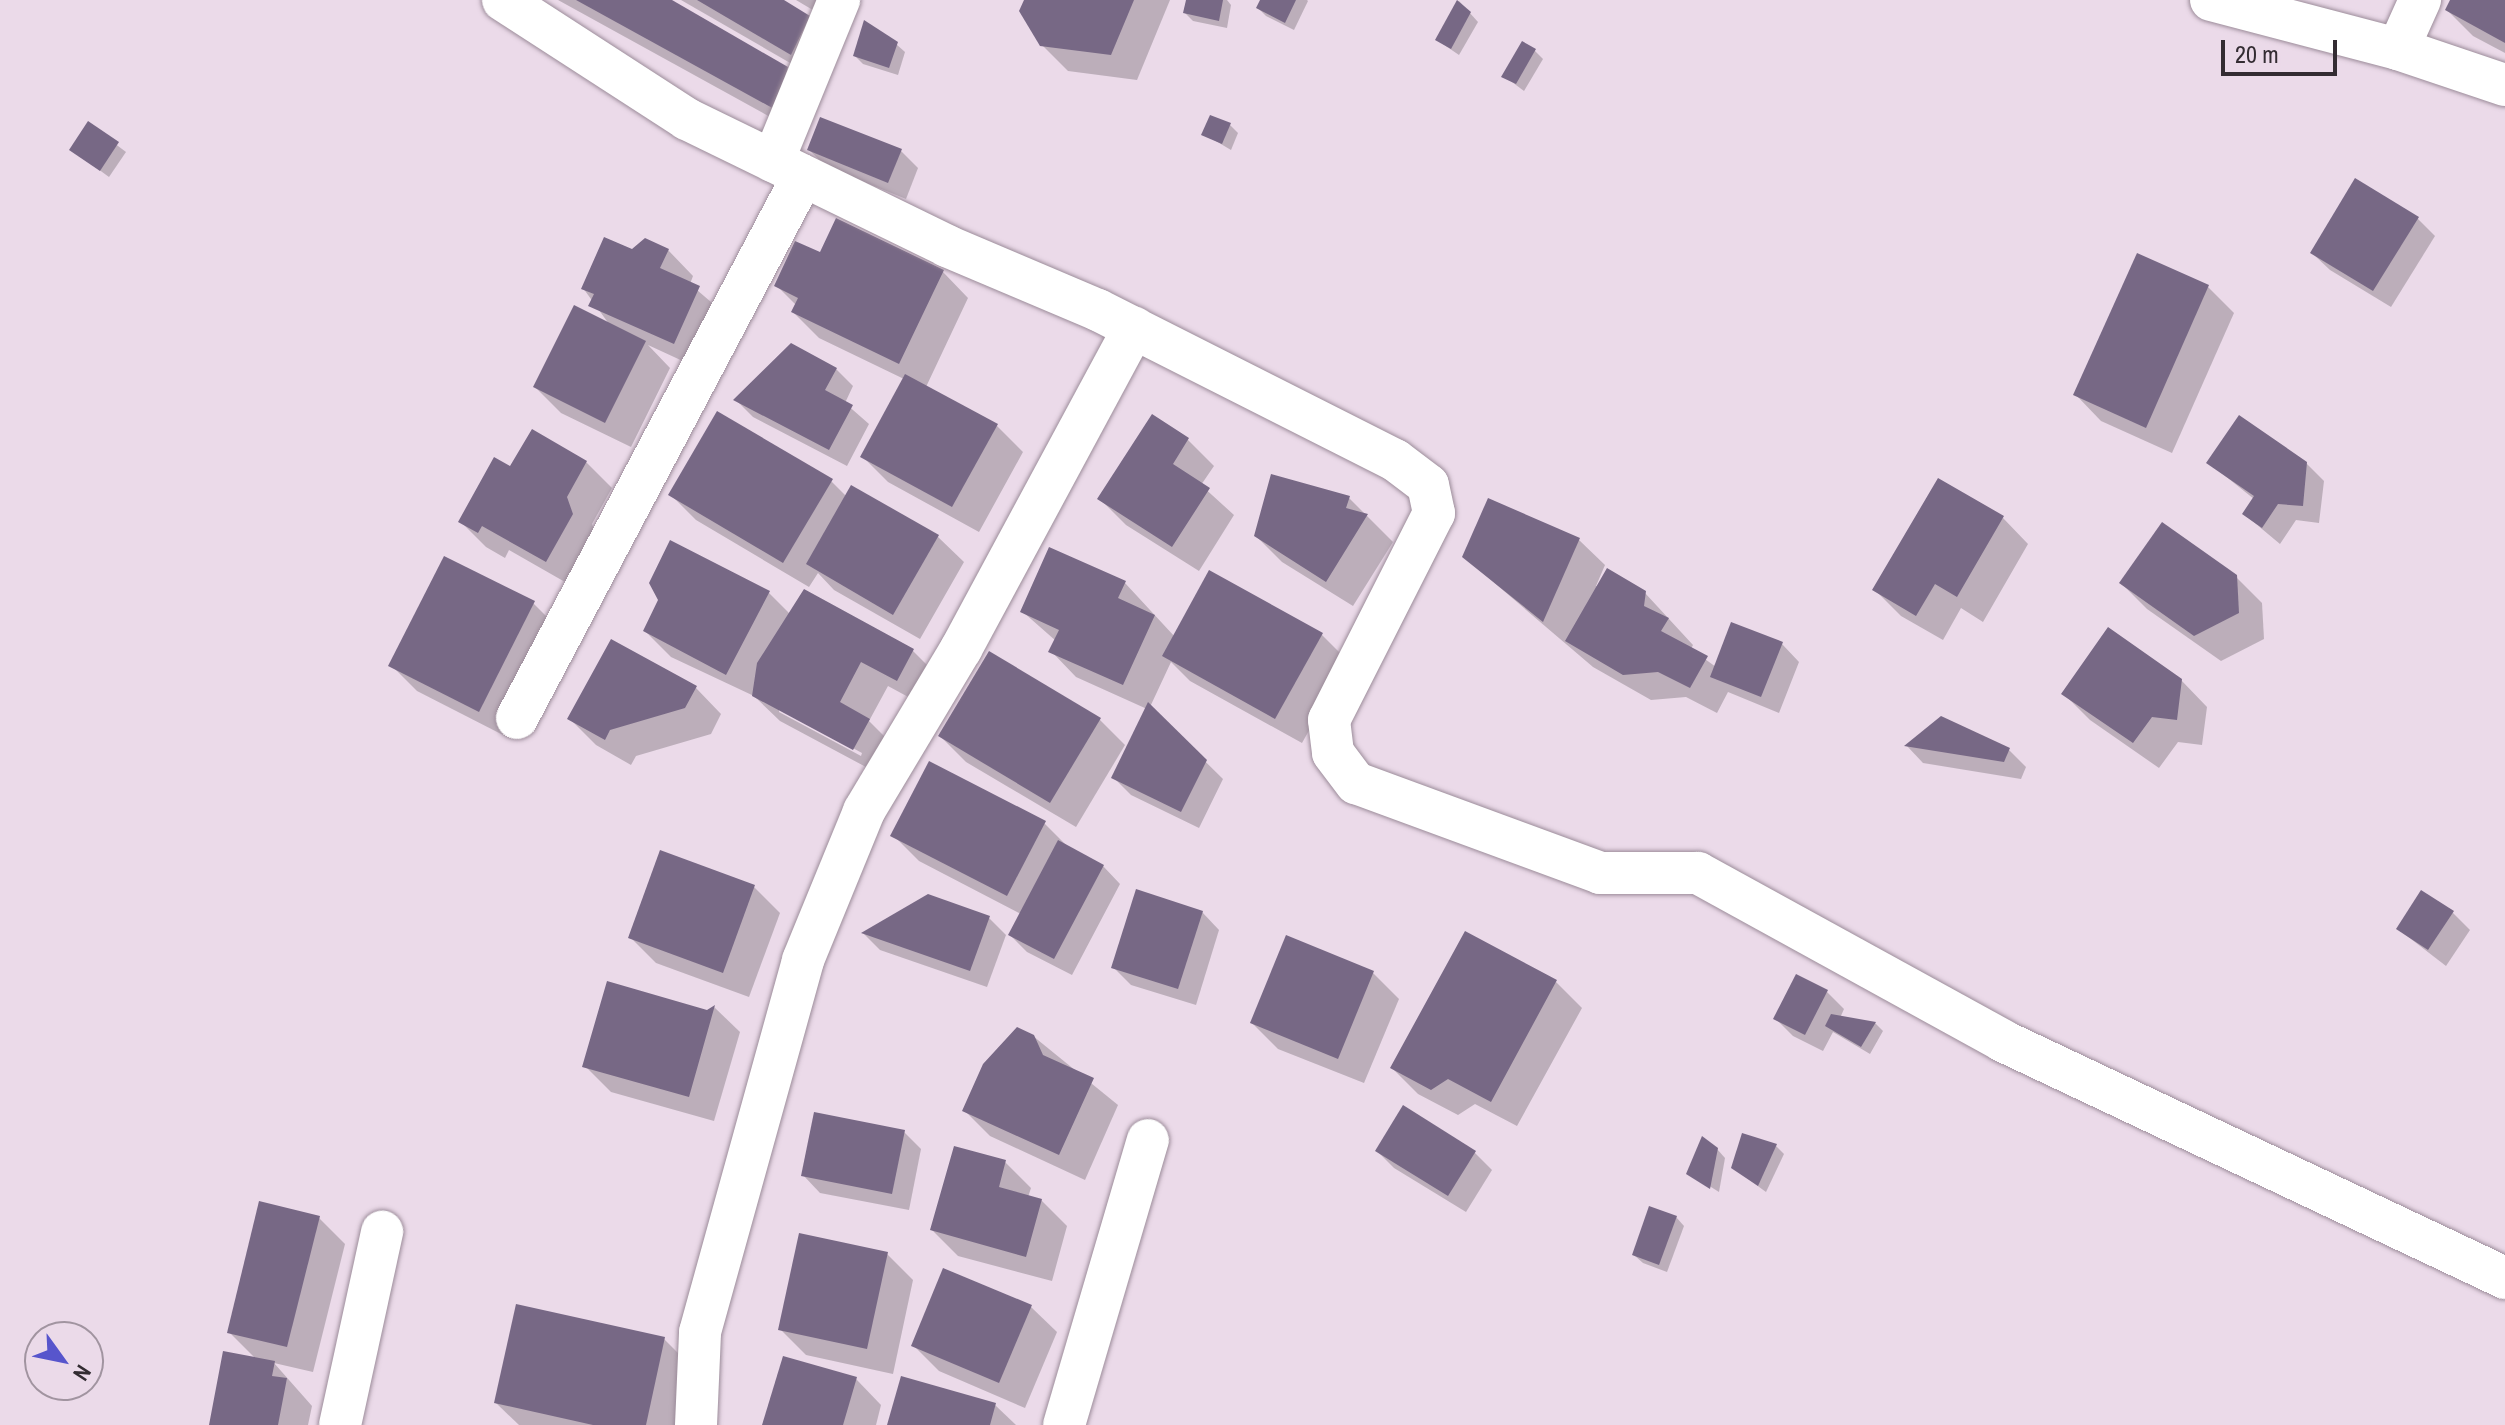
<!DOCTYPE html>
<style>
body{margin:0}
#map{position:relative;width:2505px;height:1425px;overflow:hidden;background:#ebdae9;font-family:"Archivo Narrow",sans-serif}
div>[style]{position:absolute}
.shadow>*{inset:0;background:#0003}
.building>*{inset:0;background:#776885}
.roads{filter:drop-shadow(0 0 2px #9c8c9a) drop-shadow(0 0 2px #9c8c9a)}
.minor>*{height:42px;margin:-21px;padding:0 21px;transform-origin:21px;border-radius:21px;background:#fff}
span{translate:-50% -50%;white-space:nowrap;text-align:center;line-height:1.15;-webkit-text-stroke:8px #ebdae9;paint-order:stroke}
.north{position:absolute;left:24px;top:1321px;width:80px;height:80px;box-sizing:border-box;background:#ebdae9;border:2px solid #a194a0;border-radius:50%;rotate:123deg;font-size:22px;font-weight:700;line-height:32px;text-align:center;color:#332c32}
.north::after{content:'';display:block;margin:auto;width:28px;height:36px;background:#5755cc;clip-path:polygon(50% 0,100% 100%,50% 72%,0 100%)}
.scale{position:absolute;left:2221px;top:40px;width:116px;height:36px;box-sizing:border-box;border:4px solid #332c32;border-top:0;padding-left:10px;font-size:24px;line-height:28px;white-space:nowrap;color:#332c32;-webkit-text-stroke:6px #ebdae9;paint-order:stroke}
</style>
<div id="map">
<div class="shadow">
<i style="clip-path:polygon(558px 0,668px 0,786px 68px,812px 94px,801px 134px)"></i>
<i style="clip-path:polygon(681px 0,780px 0,809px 18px,818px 79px)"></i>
<i style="clip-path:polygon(796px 0,855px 0,843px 28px)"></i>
<i style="clip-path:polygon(1026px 0,1170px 0,1137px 80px,1068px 71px,1042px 45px)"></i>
<i style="clip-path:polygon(1188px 0,1227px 0,1231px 5px,1227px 28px,1193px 21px,1185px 13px)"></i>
<i style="clip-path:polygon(1262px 0,1307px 0,1308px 1px,1294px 30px,1266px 16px,1258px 8px)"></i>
<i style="clip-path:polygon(2452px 0,2505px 0,2505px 53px,2473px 36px,2447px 10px)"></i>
<i style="clip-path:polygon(1459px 1px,1478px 22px,1459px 55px,1437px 40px)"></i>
<i style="clip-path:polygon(896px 44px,905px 52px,898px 75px,863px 64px,855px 56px)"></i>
<i style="clip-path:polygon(1534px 50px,1543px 59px,1524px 91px,1504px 76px)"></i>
<i style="clip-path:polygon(89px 124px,126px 152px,109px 177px,72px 150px)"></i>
<i style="clip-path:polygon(1230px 125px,1238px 133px,1231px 150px,1204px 134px)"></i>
<i style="clip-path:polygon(809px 150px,901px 151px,918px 168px,906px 199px,827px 167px)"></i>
<i style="clip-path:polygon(2417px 218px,2435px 236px,2391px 307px,2330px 270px,2312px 253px)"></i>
<i style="clip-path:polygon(668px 250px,693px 276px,690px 284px,725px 314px,700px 369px,648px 345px,670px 368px,631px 447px,561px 413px,535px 387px,609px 324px,583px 288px,632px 251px)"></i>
<i style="clip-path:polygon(821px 255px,943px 272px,968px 298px,926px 387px,997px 426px,1023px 452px,979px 532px,888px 482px,862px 456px,904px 379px,819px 338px,793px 312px,796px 305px,776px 285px)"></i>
<i style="clip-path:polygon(2208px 287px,2234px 313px,2172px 453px,2101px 421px,2076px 395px)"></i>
<i style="clip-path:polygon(836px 369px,853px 386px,845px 403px,869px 424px,847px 466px,753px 417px,736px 400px)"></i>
<i style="clip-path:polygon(1153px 417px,1188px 440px,1214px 466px,1201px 485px,1234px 515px,1199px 571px,1126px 525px,1100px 499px)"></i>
<i style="clip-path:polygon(586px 462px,612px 488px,592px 524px,598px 541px,572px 586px,509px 550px,505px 558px,486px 547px,460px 521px,511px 469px)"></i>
<i style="clip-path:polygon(2209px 463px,2306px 463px,2324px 481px,2319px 523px,2296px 520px,2280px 544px,2244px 514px,2254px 499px)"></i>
<i style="clip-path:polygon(831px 481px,847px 497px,938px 537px,964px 562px,920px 639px,834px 590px,818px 573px,809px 587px,696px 520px,670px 494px)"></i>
<i style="clip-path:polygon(1349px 498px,1393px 542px,1353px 606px,1282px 562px,1256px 536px)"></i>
<i style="clip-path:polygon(2003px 518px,2028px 544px,1983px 622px,1961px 608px,1943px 640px,1901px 616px,1875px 590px)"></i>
<i style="clip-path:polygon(1579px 540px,1605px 565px,1596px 586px,1645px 593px,1693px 645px,1691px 649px,1716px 667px,1782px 644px,1799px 662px,1779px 713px,1728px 692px,1717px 713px,1686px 697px,1651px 700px,1593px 667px,1464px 557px)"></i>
<i style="clip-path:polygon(1210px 573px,1322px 635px,1348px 661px,1302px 743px,1190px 681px,1171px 662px,1150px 707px,1223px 779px,1199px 828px,1131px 795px,1114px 778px,1147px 709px,1076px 677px,1051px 651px,1056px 641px,1023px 612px,1125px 583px,1175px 637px)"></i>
<i style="clip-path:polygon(2235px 576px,2262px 603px,2264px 639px,2221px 661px,2147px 609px,2121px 583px)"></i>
<i style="clip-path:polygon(evenodd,769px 593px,790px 614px,912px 650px,938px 676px,923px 705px,888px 686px,869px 721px,894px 746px,879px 774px,780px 721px,754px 696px,671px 657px,645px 631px,769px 593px,779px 708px,862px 753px,861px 756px,779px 712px,779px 708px)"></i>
<i style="clip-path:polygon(533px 603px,559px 629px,505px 736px,417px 691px,391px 665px)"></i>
<i style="clip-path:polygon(2181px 680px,2207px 707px,2202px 745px,2178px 742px,2159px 768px,2090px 720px,2064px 694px)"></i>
<i style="clip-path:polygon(696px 688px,721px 714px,711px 734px,636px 756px,631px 765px,596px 745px,570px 719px)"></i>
<i style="clip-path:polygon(1099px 719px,1125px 745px,1076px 827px,966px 762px,940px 736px)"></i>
<i style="clip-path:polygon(1907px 746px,2009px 750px,2026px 767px,2021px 779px,1923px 763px)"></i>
<i style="clip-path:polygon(1044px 823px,1071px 850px,1103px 866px,1120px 884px,1072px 975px,1027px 952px,1010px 935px,1021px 914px,919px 861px,893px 835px)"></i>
<i style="clip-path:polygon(754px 887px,780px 913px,749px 997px,656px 963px,630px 937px)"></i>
<i style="clip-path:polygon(1202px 912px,1219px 930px,1196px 1005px,1131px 985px,1114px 968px)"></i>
<i style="clip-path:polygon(2453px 913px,2470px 930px,2446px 966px,2398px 929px)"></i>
<i style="clip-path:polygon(988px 917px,1006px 935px,987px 987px,880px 950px,864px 934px)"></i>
<i style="clip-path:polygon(1373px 973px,1399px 999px,1364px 1083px,1278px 1049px,1252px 1023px)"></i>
<i style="clip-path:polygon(1556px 982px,1582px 1008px,1517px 1126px,1475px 1104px,1458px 1115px,1418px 1094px,1392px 1068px)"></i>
<i style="clip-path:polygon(1827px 992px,1844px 1009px,1840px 1018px,1875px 1023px,1883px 1031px,1870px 1054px,1833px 1032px,1823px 1051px,1793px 1036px,1776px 1019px)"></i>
<i style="clip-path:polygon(714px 1007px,740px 1032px,714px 1121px,611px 1092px,585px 1066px)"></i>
<i style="clip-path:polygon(1033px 1036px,1118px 1105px,1085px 1180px,990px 1136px,964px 1110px)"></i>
<i style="clip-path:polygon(1404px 1108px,1475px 1153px,1492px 1170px,1466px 1212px,1394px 1168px,1377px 1151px)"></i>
<i style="clip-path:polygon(904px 1132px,921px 1149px,909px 1210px,820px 1193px,803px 1175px)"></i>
<i style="clip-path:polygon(1776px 1146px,1784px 1154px,1766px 1192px,1733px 1168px)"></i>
<i style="clip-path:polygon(1717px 1149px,1725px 1158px,1719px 1192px,1695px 1177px)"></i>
<i style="clip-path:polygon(1005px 1162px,1031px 1188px,1028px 1197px,1041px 1200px,1067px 1226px,1052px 1281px,958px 1256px,932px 1230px)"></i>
<i style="clip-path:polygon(1676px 1217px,1684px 1226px,1667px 1272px,1643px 1263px,1634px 1255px)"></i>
<i style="clip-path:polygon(319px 1218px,345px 1244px,313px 1372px,274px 1363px,312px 1406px,308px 1425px,211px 1425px,256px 1359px,229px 1332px)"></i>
<i style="clip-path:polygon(887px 1254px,913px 1280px,893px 1374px,806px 1355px,780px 1329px)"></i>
<i style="clip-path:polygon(1031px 1307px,1057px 1332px,1025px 1408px,939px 1371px,913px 1345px)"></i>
<i style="clip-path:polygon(664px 1339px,690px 1365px,677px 1425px,519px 1425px,496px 1403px)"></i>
<i style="clip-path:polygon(856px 1379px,881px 1405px,876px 1425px,765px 1425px)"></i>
<i style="clip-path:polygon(995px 1405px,1016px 1425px,889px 1425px)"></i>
</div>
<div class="building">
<i style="clip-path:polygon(576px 0,672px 0,788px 67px,776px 110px)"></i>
<i style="clip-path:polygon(697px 0,784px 0,810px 16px,791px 55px)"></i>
<i style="clip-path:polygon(1024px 0,1134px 0,1111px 55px,1040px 46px,1019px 11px)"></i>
<i style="clip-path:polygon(1186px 0,1223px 0,1219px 21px,1183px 13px)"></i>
<i style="clip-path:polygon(1260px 0,1296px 0,1285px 23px,1256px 8px)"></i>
<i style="clip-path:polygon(1457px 0,1471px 12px,1451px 49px,1435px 40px)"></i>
<i style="clip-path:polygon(2450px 0,2505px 0,2505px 43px,2445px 10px)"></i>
<i style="clip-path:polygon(864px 20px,898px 42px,889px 68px,853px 56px)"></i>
<i style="clip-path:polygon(1522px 41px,1536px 49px,1516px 84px,1501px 77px)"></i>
<i style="clip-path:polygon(1210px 115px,1231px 123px,1222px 144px,1201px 135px)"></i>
<i style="clip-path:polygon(820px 117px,902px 149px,888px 183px,807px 150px)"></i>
<i style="clip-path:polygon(88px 121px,119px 142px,100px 171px,69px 150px)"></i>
<i style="clip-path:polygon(2355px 178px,2419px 217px,2373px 291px,2310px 253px)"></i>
<i style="clip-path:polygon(836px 218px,944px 270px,899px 364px,791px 312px,798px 298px,774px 286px,795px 241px,820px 252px)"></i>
<i style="clip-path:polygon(604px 237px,632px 249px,645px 238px,669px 249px,660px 268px,700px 286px,674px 344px,588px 306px,594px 294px,581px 289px)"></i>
<i style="clip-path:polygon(2137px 253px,2209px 285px,2146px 428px,2073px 395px)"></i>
<i style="clip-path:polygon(574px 305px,646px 341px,605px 423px,533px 387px)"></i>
<i style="clip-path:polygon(791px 343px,837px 368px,825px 390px,853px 405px,829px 450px,733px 400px)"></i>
<i style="clip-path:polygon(905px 374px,998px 424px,952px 507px,860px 457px)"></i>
<i style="clip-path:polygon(717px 411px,833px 479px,783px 563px,668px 495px)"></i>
<i style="clip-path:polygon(1152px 414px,1189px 438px,1173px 464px,1210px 488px,1172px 547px,1097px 499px)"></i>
<i style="clip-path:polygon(2239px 415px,2307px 462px,2303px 506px,2278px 504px,2262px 528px,2242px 514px,2254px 496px,2206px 463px)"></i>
<i style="clip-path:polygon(532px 429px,587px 461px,567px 497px,573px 514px,546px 562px,482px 526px,478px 533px,458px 522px,494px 457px,510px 466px)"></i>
<i style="clip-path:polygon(1271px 474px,1350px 496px,1346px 508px,1368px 514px,1326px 582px,1254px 536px)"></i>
<i style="clip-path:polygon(1938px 478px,2004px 516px,1957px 597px,1935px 584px,1916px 616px,1872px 590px)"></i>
<i style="clip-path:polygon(851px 485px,939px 535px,893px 615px,806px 564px)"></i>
<i style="clip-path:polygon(1488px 498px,1580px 538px,1543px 622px,1462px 557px)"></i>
<i style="clip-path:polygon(2162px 522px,2237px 575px,2239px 613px,2194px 636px,2119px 583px)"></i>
<i style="clip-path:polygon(670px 540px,770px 591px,726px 675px,643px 631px,658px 600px,649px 583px)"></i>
<i style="clip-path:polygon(1049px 547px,1126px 581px,1118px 598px,1155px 615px,1123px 685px,1048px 652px,1059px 630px,1020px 612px)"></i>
<i style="clip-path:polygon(444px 556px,535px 601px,479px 712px,388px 666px)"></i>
<i style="clip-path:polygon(1607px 568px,1646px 591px,1644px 606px,1669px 618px,1661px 631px,1708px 656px,1690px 688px,1658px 672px,1623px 675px,1565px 641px)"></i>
<i style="clip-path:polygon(1209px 570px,1323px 633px,1275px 719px,1162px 656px)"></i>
<i style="clip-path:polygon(804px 589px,914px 649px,897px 681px,861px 662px,840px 702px,870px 719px,853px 750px,752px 696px,757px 663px)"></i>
<i style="clip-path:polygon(1731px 622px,1783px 642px,1761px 697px,1710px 677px)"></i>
<i style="clip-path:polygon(2108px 627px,2182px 679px,2177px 720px,2152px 717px,2133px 743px,2061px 694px)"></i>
<i style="clip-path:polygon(611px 639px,697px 686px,685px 708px,610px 730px,605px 740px,567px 719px)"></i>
<i style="clip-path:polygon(989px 651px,1101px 718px,1050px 803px,938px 736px)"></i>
<i style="clip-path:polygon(1148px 702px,1207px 760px,1181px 812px,1111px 778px)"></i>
<i style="clip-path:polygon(1941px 716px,2010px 748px,2004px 762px,1904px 746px)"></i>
<i style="clip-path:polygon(929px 761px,1046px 821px,1007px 896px,890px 836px)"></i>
<i style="clip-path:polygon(1058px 840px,1104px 865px,1054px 959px,1008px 935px)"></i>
<i style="clip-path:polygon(660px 850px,755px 885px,723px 973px,628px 938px)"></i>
<i style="clip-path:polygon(1136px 889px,1203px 911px,1178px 989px,1111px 968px)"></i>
<i style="clip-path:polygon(2421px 890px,2454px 911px,2428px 950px,2396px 929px)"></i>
<i style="clip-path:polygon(928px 894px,990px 916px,970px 971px,861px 933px)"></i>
<i style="clip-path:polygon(1465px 931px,1557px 980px,1491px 1102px,1448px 1079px,1431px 1090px,1390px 1068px)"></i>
<i style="clip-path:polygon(1286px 935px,1374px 971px,1338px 1059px,1250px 1023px)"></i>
<i style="clip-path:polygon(1796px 974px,1828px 990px,1805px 1035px,1773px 1019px)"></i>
<i style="clip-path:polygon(607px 981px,707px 1010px,715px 1005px,689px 1097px,582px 1067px)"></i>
<i style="clip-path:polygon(1831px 1014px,1876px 1022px,1861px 1047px,1825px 1026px)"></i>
<i style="clip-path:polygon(1017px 1027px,1034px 1035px,1043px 1055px,1094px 1078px,1059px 1155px,962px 1111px,983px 1064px)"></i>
<i style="clip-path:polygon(1403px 1105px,1476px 1151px,1448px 1196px,1375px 1151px)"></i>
<i style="clip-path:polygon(814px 1112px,905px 1130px,892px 1194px,801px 1176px)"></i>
<i style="clip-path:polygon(1742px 1133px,1777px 1144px,1758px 1186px,1731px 1168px)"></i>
<i style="clip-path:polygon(1702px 1136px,1718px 1148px,1710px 1189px,1686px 1174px)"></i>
<i style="clip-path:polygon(954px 1146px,1006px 1160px,999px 1187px,1042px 1199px,1026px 1257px,930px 1230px)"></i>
<i style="clip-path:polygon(259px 1201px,320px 1216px,287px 1347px,227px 1333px)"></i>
<i style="clip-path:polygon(1649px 1206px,1677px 1216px,1659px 1265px,1632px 1255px)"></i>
<i style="clip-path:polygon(799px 1233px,888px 1252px,867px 1349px,778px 1330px)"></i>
<i style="clip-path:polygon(943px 1268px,1032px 1305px,999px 1383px,911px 1346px)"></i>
<i style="clip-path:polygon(516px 1304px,665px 1337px,646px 1425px,593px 1425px,494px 1403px)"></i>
<i style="clip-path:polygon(223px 1351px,275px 1361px,272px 1376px,287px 1378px,278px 1425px,209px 1425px)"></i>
<i style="clip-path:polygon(783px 1356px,857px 1377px,843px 1425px,762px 1425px)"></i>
<i style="clip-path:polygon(901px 1376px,996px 1403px,990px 1425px,887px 1425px)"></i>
</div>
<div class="roads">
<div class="minor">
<i style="left:503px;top:0;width:219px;rotate:32.9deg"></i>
<i style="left:687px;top:119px;width:289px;rotate:26deg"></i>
<i style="left:947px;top:246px;width:164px;rotate:23deg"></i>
<i style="left:1098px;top:310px;width:333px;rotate:26.8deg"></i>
<i style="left:1395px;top:460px;width:41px;rotate:37.1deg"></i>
<i style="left:1428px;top:485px;width:29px;rotate:78deg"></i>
<i style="left:1434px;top:513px;width:232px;rotate:116.9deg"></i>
<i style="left:1329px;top:720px;width:33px;rotate:83deg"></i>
<i style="left:1333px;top:753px;width:38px;rotate:53deg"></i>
<i style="left:1356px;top:783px;width:260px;rotate:20.2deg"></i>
<i style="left:1600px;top:873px;width:98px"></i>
<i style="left:1698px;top:873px;width:348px;rotate:28.8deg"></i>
<i style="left:2003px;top:1041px;width:555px;rotate:25.27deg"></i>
<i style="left:2211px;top:0;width:193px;rotate:14.7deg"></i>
<i style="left:2398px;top:49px;width:113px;rotate:18.6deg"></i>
<i style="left:2398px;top:49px;width:54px;rotate:-65.8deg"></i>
<i style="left:773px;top:161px;width:174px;rotate:-67.7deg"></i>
<i style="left:517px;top:718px;width:613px;rotate:-62.18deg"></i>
<i style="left:340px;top:1425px;width:198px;rotate:-77.7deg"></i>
<i style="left:696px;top:1425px;width:93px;rotate:-87.5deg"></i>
<i style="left:700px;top:1332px;width:386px;rotate:-74.5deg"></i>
<i style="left:803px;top:960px;width:161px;rotate:-67.7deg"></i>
<i style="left:864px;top:811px;width:189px;rotate:-59.1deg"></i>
<i style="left:961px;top:649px;width:365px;rotate:-61.7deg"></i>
<i style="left:1064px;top:1425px;width:297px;rotate:-73.6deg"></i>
</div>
</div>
<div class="north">N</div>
<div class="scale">20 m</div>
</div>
